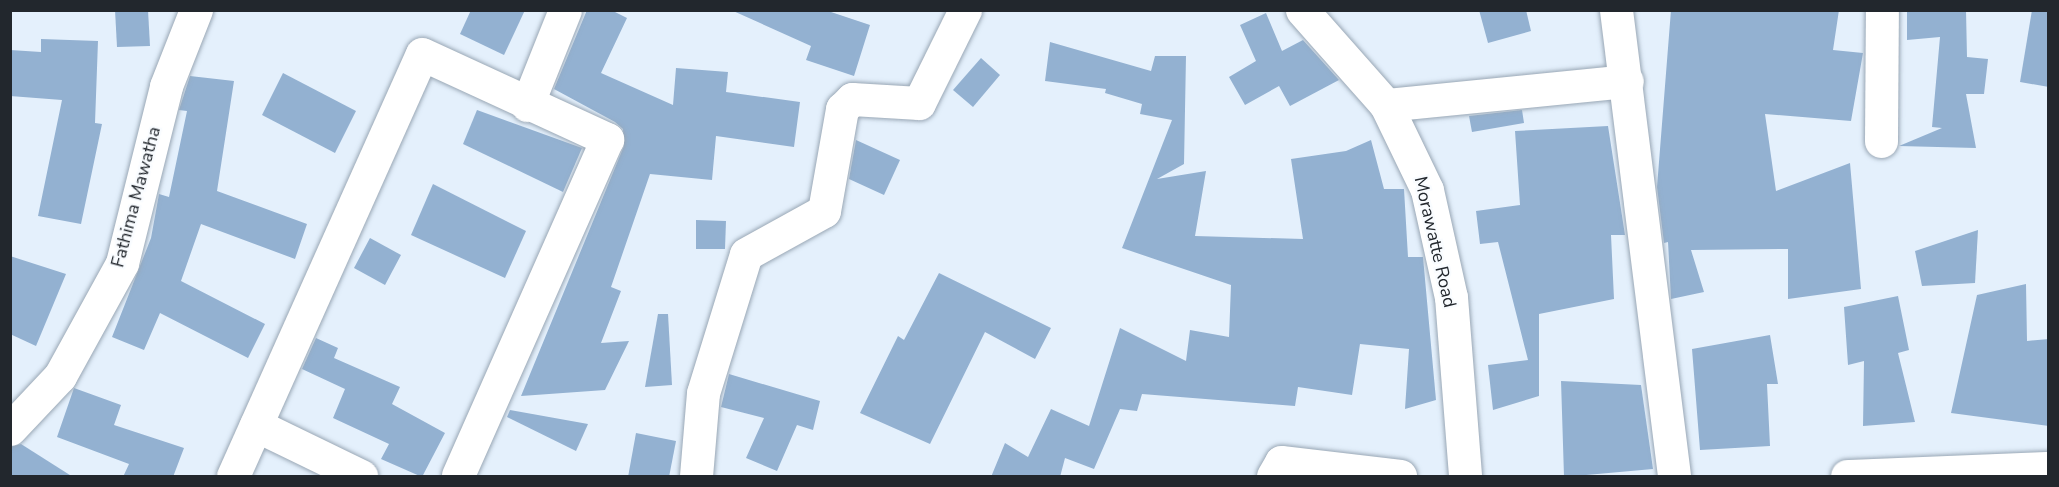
<!DOCTYPE html>
<style>
body{margin:0}
#map{position:relative;width:2059px;height:487px;overflow:hidden;background:#e4f0fc;font-family:"Nunito Sans",sans-serif}
div>[style]{position:absolute}
.building>*{inset:0;background:#93b1d1}
.roads{filter:drop-shadow(0 0 2px #99a7b5) drop-shadow(0 0 2px #99a7b5)}
.street>*{height:33px;margin:-16.5px;padding:0 16.5px;transform-origin:16.5px;border-radius:16.5px;background:#fff}
span{translate:-50% -50%;white-space:nowrap;text-align:center;line-height:1.15;-webkit-text-stroke:4.5px #f9fcff;paint-order:stroke}
.street-label{font-size:18px;color:#22272d}
.frame{position:absolute;inset:0;border:12px solid #22272d;pointer-events:none}
</style>
<div id="map">
<div class="building">
<i style="clip-path:polygon(115px 10px,148px 10px,150px 46px,117px 47px)"></i>
<i style="clip-path:polygon(471px 10px,525px 10px,504px 55px,460px 34px)"></i>
<i style="clip-path:polygon(587px 10px,611px 10px,627px 18px,601px 73px,673px 105px,676px 68px,728px 72px,726px 92px,800px 102px,794px 147px,716px 136px,712px 180px,650px 174px,611px 287px,621px 291px,601px 343px,629px 341px,605px 390px,521px 396px,624px 146px,623px 129px,615px 122px,554px 89px)"></i>
<i style="clip-path:polygon(731px 10px,825px 10px,870px 25px,854px 76px,806px 60px,811px 46px)"></i>
<i style="clip-path:polygon(1479px 10px,1526px 10px,1531px 31px,1488px 43px)"></i>
<i style="clip-path:polygon(1671px 10px,1839px 10px,1833px 50px,1863px 53px,1851px 121px,1765px 114px,1776px 191px,1850px 163px,1861px 289px,1788px 299px,1788px 249px,1691px 250px,1704px 292px,1671px 299px,1668px 242px,1664px 243px,1657px 187px)"></i>
<i style="clip-path:polygon(1907px 10px,1966px 10px,1967px 57px,1988px 59px,1984px 94px,1966px 94px,1976px 148px,1899px 146px,1942px 128px,1932px 127px,1940px 37px,1907px 40px)"></i>
<i style="clip-path:polygon(2032px 10px,2049px 10px,2049px 87px,2020px 82px)"></i>
<i style="clip-path:polygon(1266px 13px,1282px 51px,1303px 40px,1339px 80px,1290px 106px,1279px 86px,1245px 105px,1229px 77px,1256px 61px,1240px 25px)"></i>
<i style="clip-path:polygon(41px 39px,98px 41px,95px 123px,102px 124px,81px 224px,38px 216px,62px 100px,10px 96px,10px 50px,41px 52px)"></i>
<i style="clip-path:polygon(1050px 42px,1151px 71px,1155px 56px,1186px 56px,1184px 164px,1157px 179px,1206px 171px,1195px 236px,1303px 239px,1291px 159px,1346px 151px,1371px 140px,1384px 189px,1404px 189px,1408px 257px,1423px 257px,1436px 400px,1405px 409px,1409px 349px,1360px 344px,1352px 395px,1298px 387px,1295px 406px,1142px 394px,1137px 411px,1120px 409px,1094px 469px,1065px 458px,1060px 477px,991px 477px,1005px 443px,1028px 457px,1051px 409px,1089px 426px,1120px 328px,1186px 361px,1190px 330px,1229px 337px,1231px 285px,1122px 248px,1172px 120px,1140px 114px,1142px 104px,1105px 93px,1106px 89px,1045px 81px)"></i>
<i style="clip-path:polygon(981px 58px,1000px 75px,973px 107px,953px 90px)"></i>
<i style="clip-path:polygon(283px 73px,356px 111px,335px 153px,262px 115px)"></i>
<i style="clip-path:polygon(190px 76px,234px 81px,217px 191px,307px 224px,295px 259px,201px 224px,181px 281px,265px 324px,248px 358px,160px 313px,144px 350px,112px 337px,151px 238px,159px 194px,169px 197px,187px 111px,179px 110px)"></i>
<i style="clip-path:polygon(477px 110px,582px 148px,563px 192px,463px 144px)"></i>
<i style="clip-path:polygon(1522px 110px,1524px 123px,1472px 132px,1469px 116px)"></i>
<i style="clip-path:polygon(1608px 126px,1625px 235px,1611px 235px,1614px 299px,1539px 314px,1539px 396px,1493px 410px,1488px 365px,1528px 360px,1498px 242px,1480px 244px,1476px 211px,1520px 205px,1515px 131px)"></i>
<i style="clip-path:polygon(856px 140px,900px 160px,884px 195px,849px 179px)"></i>
<i style="clip-path:polygon(433px 184px,526px 231px,505px 278px,411px 235px)"></i>
<i style="clip-path:polygon(696px 220px,726px 221px,725px 249px,696px 249px)"></i>
<i style="clip-path:polygon(1978px 230px,1975px 283px,1922px 286px,1915px 251px)"></i>
<i style="clip-path:polygon(370px 238px,401px 255px,385px 285px,354px 268px)"></i>
<i style="clip-path:polygon(10px 256px,66px 274px,36px 346px,10px 334px)"></i>
<i style="clip-path:polygon(939px 273px,1051px 328px,1035px 359px,985px 332px,930px 444px,860px 413px,898px 336px,904px 340px)"></i>
<i style="clip-path:polygon(2026px 284px,2027px 341px,2049px 339px,2049px 426px,1951px 413px,1977px 295px)"></i>
<i style="clip-path:polygon(1898px 296px,1909px 350px,1898px 353px,1915px 422px,1863px 426px,1864px 361px,1848px 365px,1844px 307px)"></i>
<i style="clip-path:polygon(658px 314px,668px 314px,672px 385px,645px 387px)"></i>
<i style="clip-path:polygon(1770px 335px,1778px 384px,1767px 384px,1770px 446px,1700px 450px,1692px 349px)"></i>
<i style="clip-path:polygon(316px 338px,338px 348px,334px 358px,400px 387px,392px 404px,445px 433px,422px 477px,381px 459px,389px 444px,333px 418px,345px 389px,302px 369px)"></i>
<i style="clip-path:polygon(729px 374px,820px 401px,813px 430px,797px 425px,777px 471px,746px 458px,764px 418px,721px 407px)"></i>
<i style="clip-path:polygon(1561px 381px,1641px 385px,1653px 469px,1564px 477px)"></i>
<i style="clip-path:polygon(74px 388px,121px 405px,114px 425px,184px 448px,173px 477px,123px 477px,129px 464px,57px 437px)"></i>
<i style="clip-path:polygon(510px 410px,588px 424px,576px 451px,507px 417px)"></i>
<i style="clip-path:polygon(636px 433px,676px 441px,669px 477px,628px 477px)"></i>
<i style="clip-path:polygon(21px 444px,73px 477px,10px 477px,10px 447px)"></i>
</div>
<div class="roads">
<div class="street">
<i style="left:1302px;top:10px;width:127px;rotate:48.5deg"></i>
<i style="left:1386px;top:105px;width:94px;rotate:64.2deg"></i>
<i style="left:1427px;top:190px;width:110px;rotate:77.4deg"></i>
<i style="left:1451px;top:297px;width:180px;rotate:85.5deg"></i>
<i style="left:1616px;top:10px;width:470px;rotate:82.9deg"></i>
<i style="left:527px;top:105px;width:102px;rotate:-68.2deg"></i>
<i style="left:1386px;top:105px;width:242px;rotate:-5.7deg"></i>
<i style="left:1881px;top:141px;width:131px;rotate:-89.6deg"></i>
<i style="left:256px;top:425px;width:117px;rotate:25.9deg"></i>
<i style="left:10px;top:429px;width:73px;rotate:-46.7deg"></i>
<i style="left:60px;top:376px;width:129px;rotate:-61.2deg"></i>
<i style="left:122px;top:263px;width:182px;rotate:-76deg"></i>
<i style="left:166px;top:86px;width:82px;rotate:-68.5deg"></i>
<i style="left:233px;top:476px;width:462px;rotate:-65.9deg"></i>
<i style="left:422px;top:54px;width:204px;rotate:24.7deg"></i>
<i style="left:607px;top:139px;width:368px;rotate:113.9deg"></i>
<i style="left:696px;top:476px;width:83px;rotate:-85.2deg"></i>
<i style="left:703px;top:393px;width:145px;rotate:-72.8deg"></i>
<i style="left:746px;top:254px;width:89px;rotate:-28.9deg"></i>
<i style="left:824px;top:211px;width:104px;rotate:-80deg"></i>
<i style="left:842px;top:109px;width:14px;rotate:-45deg"></i>
<i style="left:852px;top:99px;width:67px;rotate:3.4deg"></i>
<i style="left:919px;top:103px;width:104px;rotate:-63.7deg"></i>
<i style="left:1273px;top:476px;width:16px;rotate:-60deg"></i>
<i style="left:1281px;top:462px;width:120px;rotate:6.7deg"></i>
<i style="left:1847px;top:476px;width:201px;rotate:-2.3deg"></i>
</div>
</div>
<div class="street-label">
<span style="left:136px;top:197px;rotate:-75deg">Fathima Mawatha</span>
<span style="left:1435px;top:242px;rotate:77deg">Morawatte Road</span>
</div>
<div class="frame"></div>
</div>
